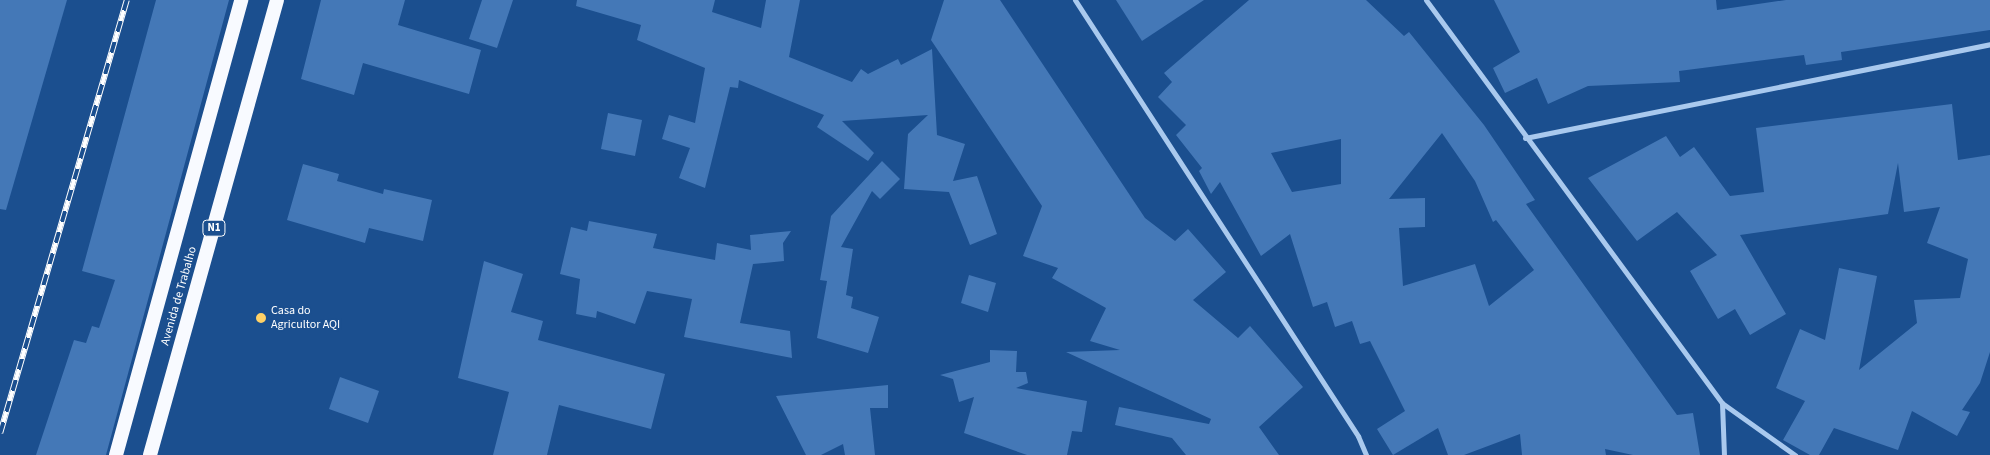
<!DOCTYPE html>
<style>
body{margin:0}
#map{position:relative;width:1990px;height:455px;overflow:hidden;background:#1b4f8f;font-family:"Source Sans 3",sans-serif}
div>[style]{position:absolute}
.building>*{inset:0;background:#4478b7}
.minor>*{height:5px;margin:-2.5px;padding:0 2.5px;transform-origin:2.5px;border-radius:2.5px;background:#a9c9ee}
.trunk>*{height:14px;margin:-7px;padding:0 7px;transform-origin:7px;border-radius:7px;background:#f8faff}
.rail>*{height:5.5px;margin-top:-2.75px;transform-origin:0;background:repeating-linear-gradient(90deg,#1b4f8f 0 11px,#fff 0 22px);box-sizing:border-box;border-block:1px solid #fff}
.dots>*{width:14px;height:14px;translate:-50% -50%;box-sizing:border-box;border:2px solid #1b4f8f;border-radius:50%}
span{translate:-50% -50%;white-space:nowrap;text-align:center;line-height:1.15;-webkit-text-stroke:4px #1b4f8f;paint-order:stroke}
.shield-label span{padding:1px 4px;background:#1b4f8f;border:1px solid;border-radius:4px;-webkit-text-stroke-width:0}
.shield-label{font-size:11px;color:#fff;font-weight:700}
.street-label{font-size:12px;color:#fff}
.poi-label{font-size:12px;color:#fff}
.left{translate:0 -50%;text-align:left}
</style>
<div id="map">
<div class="building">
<i style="clip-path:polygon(0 0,67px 0,6px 210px,0 209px)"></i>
<i style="clip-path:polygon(156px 0,229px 0,106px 455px,36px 455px,74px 340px,86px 343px,92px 326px,99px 328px,115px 280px,82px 271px)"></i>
<i style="clip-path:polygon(321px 0,405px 0,398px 25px,481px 50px,469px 94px,363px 63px,354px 95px,301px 79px)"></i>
<i style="clip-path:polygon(482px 0,513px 0,497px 48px,469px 39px)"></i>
<i style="clip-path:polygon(577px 0,715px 0,712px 12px,761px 28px,766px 0,800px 0,789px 57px,852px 82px,861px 69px,868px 74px,898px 59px,901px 65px,932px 49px,937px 135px,965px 144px,953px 181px,977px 176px,997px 234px,970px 245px,949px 192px,904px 189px,908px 134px,928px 115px,842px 121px,874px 153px,868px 161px,817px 127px,824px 115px,739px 80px,738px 88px,730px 87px,705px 188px,679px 178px,690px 148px,662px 139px,669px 115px,695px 123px,705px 68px,637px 40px,641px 25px,576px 6px)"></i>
<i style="clip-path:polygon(944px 0,1000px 0,1145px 218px,1175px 241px,1188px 229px,1226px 272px,1193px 300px,1238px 338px,1250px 326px,1303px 387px,1259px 427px,1279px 455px,1186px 455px,1172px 438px,1115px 425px,1119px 407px,1209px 424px,1211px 419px,1066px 352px,1120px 350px,1090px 341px,1106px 308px,1052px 278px,1058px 268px,1023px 256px,1042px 206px,931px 40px)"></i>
<i style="clip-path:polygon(1116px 0,1204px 0,1142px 41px)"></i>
<i style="clip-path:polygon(evenodd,1249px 0,1366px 0,1404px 36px,1409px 32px,1484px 125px,1535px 200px,1526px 204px,1677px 415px,1693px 413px,1700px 455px,1633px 455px,1605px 449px,1606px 455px,1522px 455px,1520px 434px,1464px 455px,1448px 455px,1438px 428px,1393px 455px,1377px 429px,1405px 411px,1370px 341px,1360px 344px,1352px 321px,1335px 327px,1327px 302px,1313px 307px,1290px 234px,1261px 256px,1220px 182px,1211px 194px,1199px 171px,1202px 168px,1176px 135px,1186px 125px,1158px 97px,1172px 82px,1164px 73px,1249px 0,1442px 133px,1475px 181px,1493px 222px,1496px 220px,1534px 270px,1489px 306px,1475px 264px,1403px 286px,1399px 228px,1425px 227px,1425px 198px,1389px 199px,1442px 133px,1249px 0,1341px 139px,1341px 184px,1292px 192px,1271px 153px,1341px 139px)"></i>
<i style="clip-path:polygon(1494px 0,1716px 0,1717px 10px,1786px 0,1990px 0,1990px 30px,1841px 52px,1842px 60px,1806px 65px,1804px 55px,1679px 71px,1680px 82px,1588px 86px,1548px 104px,1537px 78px,1505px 93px,1493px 68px,1520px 52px)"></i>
<i style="clip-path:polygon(1952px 104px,1958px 160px,1990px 155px,1990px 352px,1980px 383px,1962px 410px,1970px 412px,1957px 436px,1912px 411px,1898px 450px,1834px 428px,1819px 455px,1810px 455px,1783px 440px,1805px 401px,1776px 388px,1800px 329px,1825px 340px,1839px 268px,1877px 276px,1859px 370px,1917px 323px,1914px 300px,1960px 298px,1968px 259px,1927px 243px,1940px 207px,1904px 212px,1898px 163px,1888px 214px,1740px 235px,1786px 314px,1750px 335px,1735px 309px,1718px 319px,1690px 271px,1717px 255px,1677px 212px,1637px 241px,1588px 178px,1666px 136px,1680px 157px,1694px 147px,1730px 196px,1764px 192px,1756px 128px)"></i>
<i style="clip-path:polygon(608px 113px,642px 120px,635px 156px,601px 149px)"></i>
<i style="clip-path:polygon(882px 161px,900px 179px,880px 199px,872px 191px,841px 247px,853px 249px,846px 295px,853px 297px,851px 308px,879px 317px,868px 353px,817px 338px,827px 281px,820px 280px,831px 216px)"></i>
<i style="clip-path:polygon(303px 164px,339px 174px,337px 181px,383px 194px,384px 189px,432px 200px,423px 241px,369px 228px,365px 243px,287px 220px)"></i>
<i style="clip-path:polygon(589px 221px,657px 234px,653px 248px,715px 260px,717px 243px,751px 250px,750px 235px,791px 231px,783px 243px,784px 261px,753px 264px,740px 323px,790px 331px,792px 358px,684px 337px,692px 299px,647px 291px,635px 324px,597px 311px,596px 318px,576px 314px,580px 279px,560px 274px,571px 227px,587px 231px)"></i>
<i style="clip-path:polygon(484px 261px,523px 274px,511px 312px,543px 321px,538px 340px,665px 374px,651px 429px,559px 405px,547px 455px,493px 455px,509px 392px,458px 378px)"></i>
<i style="clip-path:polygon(969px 275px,996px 283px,988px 312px,961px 303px)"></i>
<i style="clip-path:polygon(990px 350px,1017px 351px,1016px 372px,1026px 372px,1028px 383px,1016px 388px,1087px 401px,1082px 432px,1072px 431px,1067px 455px,1027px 455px,964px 433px,974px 397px,959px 402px,953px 379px,940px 375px,990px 362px)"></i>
<i style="clip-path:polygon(340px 377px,379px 391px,368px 423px,329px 409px)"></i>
<i style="clip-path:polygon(888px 385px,888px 408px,870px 408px,875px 455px,845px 455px,843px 444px,821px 455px,806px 455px,776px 396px)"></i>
</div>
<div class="minor">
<i style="left:1075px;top:0;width:520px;rotate:57.01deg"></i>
<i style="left:1358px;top:436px;width:21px;rotate:67deg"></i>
<i style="left:1426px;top:0;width:500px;rotate:53.7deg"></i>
<i style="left:1722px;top:403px;width:90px;rotate:35.5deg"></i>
<i style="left:1525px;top:138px;width:474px;rotate:-11.4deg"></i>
<i style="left:1722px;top:403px;width:52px;rotate:87.8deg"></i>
</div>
<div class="trunk">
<i style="left:116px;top:455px;width:472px;rotate:-74.6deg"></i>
<i style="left:150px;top:455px;width:472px;rotate:-74.4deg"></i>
</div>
<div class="rail">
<i style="left:0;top:433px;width:451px;rotate:-73.7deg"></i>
</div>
<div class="dots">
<i style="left:261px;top:318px;background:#ffd166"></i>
</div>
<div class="shield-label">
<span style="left:214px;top:228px">N1</span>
</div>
<div class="street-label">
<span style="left:179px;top:296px;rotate:-74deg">Avenida de Trabalho</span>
</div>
<div class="poi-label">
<span class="left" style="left:271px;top:318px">Casa do<br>Agricultor AQI</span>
</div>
</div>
